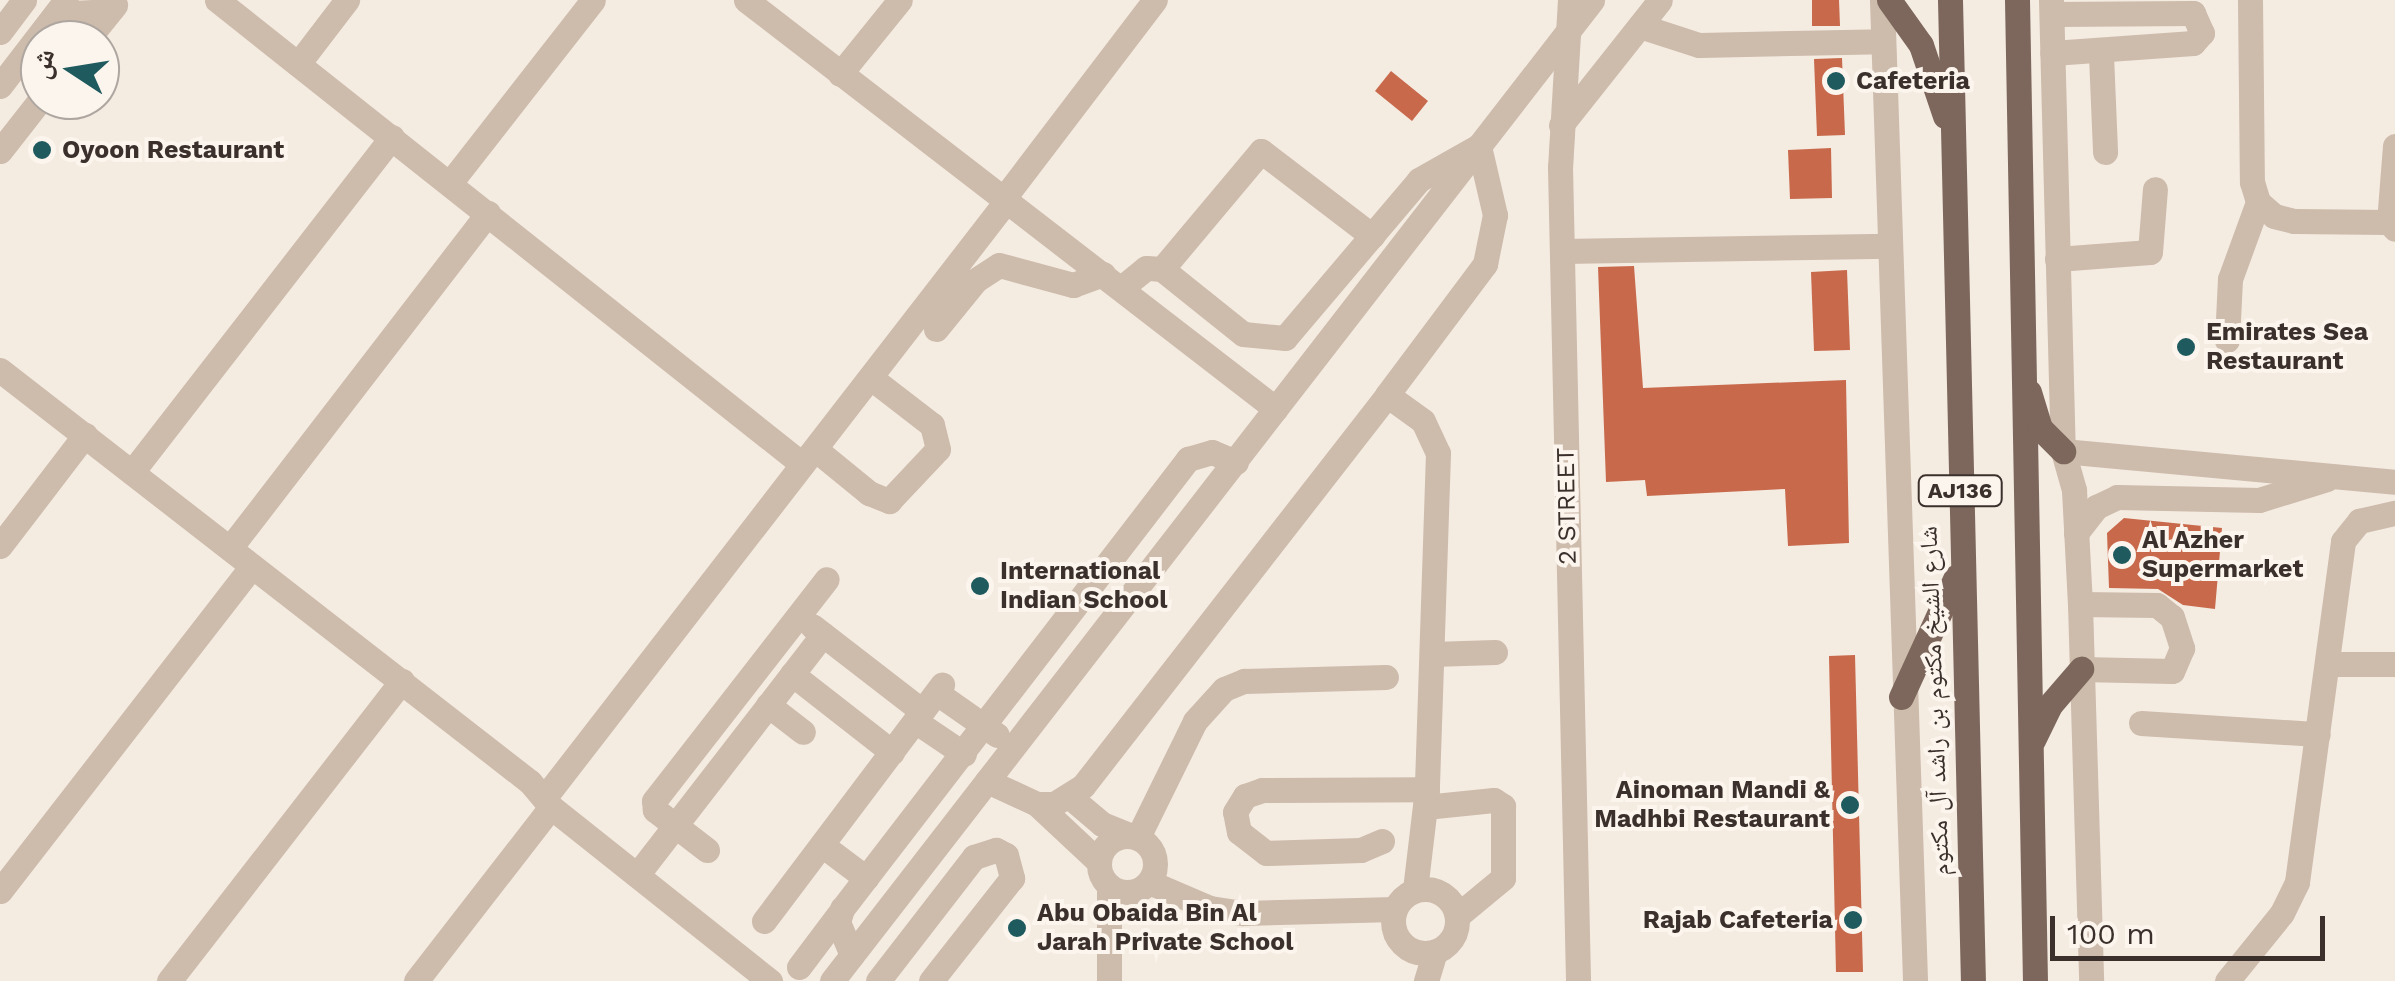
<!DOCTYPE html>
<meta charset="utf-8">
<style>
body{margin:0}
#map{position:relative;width:2395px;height:981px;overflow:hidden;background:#f4ebe1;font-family:"Work Sans","Noto Naskh Arabic",sans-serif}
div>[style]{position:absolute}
.building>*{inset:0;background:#c8694b}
.minor>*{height:25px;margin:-12.5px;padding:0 12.5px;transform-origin:12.5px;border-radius:12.5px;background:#cdbbac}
.minor>.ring{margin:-12.5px;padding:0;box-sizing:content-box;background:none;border:25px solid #cdbbac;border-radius:50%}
.major>*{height:25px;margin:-12.5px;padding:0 12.5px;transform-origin:12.5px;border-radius:12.5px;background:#7d675c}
.dots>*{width:28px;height:28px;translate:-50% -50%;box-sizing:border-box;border:5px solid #fbf5ee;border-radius:50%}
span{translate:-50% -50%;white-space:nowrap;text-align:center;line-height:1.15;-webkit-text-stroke:8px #fbf5ee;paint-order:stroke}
.shield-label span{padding:2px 8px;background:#fbf5ee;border:2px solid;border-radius:8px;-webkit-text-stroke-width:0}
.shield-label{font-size:22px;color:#3b302b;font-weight:700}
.poi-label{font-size:25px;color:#3b302b;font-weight:700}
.left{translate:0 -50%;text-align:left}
.right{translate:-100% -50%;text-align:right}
.street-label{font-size:25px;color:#3b302b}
.north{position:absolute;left:20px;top:20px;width:100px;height:100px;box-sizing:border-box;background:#fbf5ee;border:2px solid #aea6a0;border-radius:50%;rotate:282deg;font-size:28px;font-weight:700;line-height:40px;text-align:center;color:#3b302b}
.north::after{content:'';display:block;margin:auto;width:35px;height:45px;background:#1f5a5e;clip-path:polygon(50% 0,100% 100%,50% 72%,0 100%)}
.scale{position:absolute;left:2050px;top:916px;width:275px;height:45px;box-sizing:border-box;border:5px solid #3b302b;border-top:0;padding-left:12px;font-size:30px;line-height:35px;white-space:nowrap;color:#3b302b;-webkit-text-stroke:8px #fbf5ee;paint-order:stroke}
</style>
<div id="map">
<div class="building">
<i style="clip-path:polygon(1812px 0,1839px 0,1840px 26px,1812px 26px)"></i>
<i style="clip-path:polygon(1842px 58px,1845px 135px,1817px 136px,1814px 59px)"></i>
<i style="clip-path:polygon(1391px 71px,1428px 101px,1412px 121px,1375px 91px)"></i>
<i style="clip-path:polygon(1831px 148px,1832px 198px,1790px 199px,1788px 150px)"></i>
<i style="clip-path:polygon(1634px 266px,1643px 388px,1846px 380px,1849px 543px,1788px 546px,1785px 489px,1647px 496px,1645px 480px,1606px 482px,1598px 267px)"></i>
<i style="clip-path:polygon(1847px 270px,1850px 350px,1814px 351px,1811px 272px)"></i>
<i style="clip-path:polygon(2124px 518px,2222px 528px,2215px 609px,2183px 605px,2158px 589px,2109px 588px,2107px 533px)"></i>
<i style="clip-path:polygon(1855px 655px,1863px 972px,1836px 972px,1829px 656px)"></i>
</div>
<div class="minor">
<i style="left:217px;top:0;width:747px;rotate:38.42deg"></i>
<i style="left:746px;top:0;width:669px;rotate:37.66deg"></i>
<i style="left:1570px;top:0;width:167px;rotate:93.4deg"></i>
<i style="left:1560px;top:167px;width:814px;rotate:88.73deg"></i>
<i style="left:1882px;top:0;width:982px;rotate:88.07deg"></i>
<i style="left:2051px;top:0;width:451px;rotate:88.5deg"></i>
<i style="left:2063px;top:451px;width:41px;rotate:74.2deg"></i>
<i style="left:2074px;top:490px;width:114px;rotate:87deg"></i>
<i style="left:2080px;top:604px;width:377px;rotate:88.3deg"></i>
<i style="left:2250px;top:0;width:182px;rotate:89.4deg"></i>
<i style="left:2252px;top:182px;width:21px;rotate:73deg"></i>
<i style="left:2258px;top:202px;width:21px;rotate:41deg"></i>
<i style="left:2274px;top:216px;width:21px;rotate:14deg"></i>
<i style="left:2294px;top:221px;width:95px;rotate:0.6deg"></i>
<i style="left:56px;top:14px;width:54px;rotate:-3.2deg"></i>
<i style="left:2052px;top:14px;width:141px;rotate:-0.4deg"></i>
<i style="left:2193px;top:13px;width:22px;rotate:66deg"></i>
<i style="left:2202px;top:33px;width:13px;rotate:132deg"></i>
<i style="left:2193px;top:43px;width:141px;rotate:175.9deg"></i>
<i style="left:1640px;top:26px;width:62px;rotate:17.9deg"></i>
<i style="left:1699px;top:45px;width:184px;rotate:-1.2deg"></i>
<i style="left:0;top:32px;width:40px;rotate:-53deg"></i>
<i style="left:87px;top:40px;width:45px;rotate:-51.3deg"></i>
<i style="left:2101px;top:55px;width:97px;rotate:87.6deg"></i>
<i style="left:298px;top:64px;width:81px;rotate:-52.6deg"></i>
<i style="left:840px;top:74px;width:95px;rotate:-51deg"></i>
<i style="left:0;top:86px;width:108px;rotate:-52.5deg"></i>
<i style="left:1561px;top:125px;width:159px;rotate:-51.6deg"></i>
<i style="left:2395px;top:146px;width:76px;rotate:94.5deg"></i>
<i style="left:2389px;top:222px;width:9px;rotate:49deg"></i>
<i style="left:0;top:151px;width:65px;rotate:-51.9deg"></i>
<i style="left:450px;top:183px;width:232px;rotate:-52deg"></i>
<i style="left:1004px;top:198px;width:249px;rotate:-52.7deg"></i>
<i style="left:1562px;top:251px;width:327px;rotate:-0.9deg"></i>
<i style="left:2057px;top:259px;width:93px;rotate:-4.3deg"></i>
<i style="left:2150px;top:252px;width:63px;rotate:-85.5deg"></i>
<i style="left:1162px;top:269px;width:154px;rotate:-50deg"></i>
<i style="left:1261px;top:151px;width:140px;rotate:37.4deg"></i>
<i style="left:936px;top:329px;width:63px;rotate:-50.8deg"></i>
<i style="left:976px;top:280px;width:27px;rotate:-33deg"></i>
<i style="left:999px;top:265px;width:77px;rotate:15.1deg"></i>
<i style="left:1073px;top:285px;width:32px;rotate:-20deg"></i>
<i style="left:2227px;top:340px;width:61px;rotate:-87.2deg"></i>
<i style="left:2230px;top:279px;width:82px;rotate:-70deg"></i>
<i style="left:0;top:370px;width:671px;rotate:37.86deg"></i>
<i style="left:530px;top:782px;width:33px;rotate:50deg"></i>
<i style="left:551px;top:807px;width:280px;rotate:38.5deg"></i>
<i style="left:1387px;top:395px;width:44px;rotate:35.8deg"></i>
<i style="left:1423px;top:421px;width:35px;rotate:65deg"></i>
<i style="left:1438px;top:453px;width:336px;rotate:91.9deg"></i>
<i style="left:1427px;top:789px;width:102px;rotate:96.8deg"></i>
<i style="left:815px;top:449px;width:70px;rotate:39.2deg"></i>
<i style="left:869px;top:493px;width:22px;rotate:22deg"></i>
<i style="left:889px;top:501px;width:71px;rotate:-46.7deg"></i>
<i style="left:938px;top:449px;width:25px;rotate:-104deg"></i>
<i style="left:932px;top:425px;width:78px;rotate:-142.3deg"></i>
<i style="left:2063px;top:451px;width:333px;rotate:5.3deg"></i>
<i style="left:132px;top:472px;width:424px;rotate:-52.2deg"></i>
<i style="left:2076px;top:533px;width:33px;rotate:-52deg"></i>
<i style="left:2096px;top:507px;width:23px;rotate:-25deg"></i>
<i style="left:2117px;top:497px;width:142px;rotate:1.2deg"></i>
<i style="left:2259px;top:500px;width:71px;rotate:-17.2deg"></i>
<i style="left:0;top:546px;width:140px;rotate:-52.6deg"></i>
<i style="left:230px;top:548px;width:423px;rotate:-52.4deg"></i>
<i style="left:2080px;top:604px;width:77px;rotate:0.7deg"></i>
<i style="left:2157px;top:605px;width:19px;rotate:39deg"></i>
<i style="left:2172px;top:617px;width:33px;rotate:72deg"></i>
<i style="left:2182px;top:648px;width:25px;rotate:113deg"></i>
<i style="left:2172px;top:671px;width:91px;rotate:-178.7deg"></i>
<i style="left:812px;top:626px;width:139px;rotate:37.7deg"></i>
<i style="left:1432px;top:654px;width:63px;rotate:-1.8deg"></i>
<i style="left:2327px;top:664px;width:68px"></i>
<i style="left:792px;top:674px;width:127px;rotate:38deg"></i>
<i style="left:937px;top:693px;width:73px;rotate:35deg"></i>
<i style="left:768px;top:705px;width:44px;rotate:37.6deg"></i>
<i style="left:915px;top:721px;width:59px;rotate:34deg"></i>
<i style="left:2141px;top:723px;width:177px;rotate:3.6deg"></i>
<i style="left:987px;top:781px;width:55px;rotate:24.7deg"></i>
<i style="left:1037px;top:804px;width:17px"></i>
<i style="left:1054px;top:804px;width:34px;rotate:-32deg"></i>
<i style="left:1083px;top:786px;width:495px;rotate:-52.1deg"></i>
<i style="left:1387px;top:395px;width:164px;rotate:-53.2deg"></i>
<i style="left:1485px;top:264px;width:50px;rotate:-78.5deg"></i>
<i style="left:1495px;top:215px;width:71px;rotate:-103.1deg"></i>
<i style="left:1479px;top:146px;width:69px;rotate:150.5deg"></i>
<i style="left:1419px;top:180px;width:207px;rotate:130.3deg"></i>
<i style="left:1285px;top:338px;width:42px;rotate:-174.6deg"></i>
<i style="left:1243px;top:334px;width:104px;rotate:-141.3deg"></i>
<i style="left:1162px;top:269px;width:16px;rotate:-176deg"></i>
<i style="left:1146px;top:268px;width:32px;rotate:141deg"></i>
<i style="left:545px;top:797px;width:755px;rotate:-52.26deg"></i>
<i style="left:1070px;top:797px;width:42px;rotate:40.2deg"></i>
<i style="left:1102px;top:824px;width:29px;rotate:22deg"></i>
<i style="left:1037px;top:804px;width:85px;rotate:43.1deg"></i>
<i style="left:1425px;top:807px;width:69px;rotate:-5.8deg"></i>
<i style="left:1494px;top:800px;width:11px;rotate:34deg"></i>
<i style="left:1503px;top:806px;width:72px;rotate:90deg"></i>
<i style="left:1503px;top:878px;width:60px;rotate:140.4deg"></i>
<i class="ring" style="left:1099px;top:836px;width:31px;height:31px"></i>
<i style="left:1138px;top:837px;width:129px;rotate:-63.8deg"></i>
<i style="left:1195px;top:721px;width:43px;rotate:-47.8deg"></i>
<i style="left:1224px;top:689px;width:22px;rotate:-22deg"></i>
<i style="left:1244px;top:681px;width:142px;rotate:-1.6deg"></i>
<i style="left:1382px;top:841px;width:23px;rotate:157deg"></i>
<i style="left:1361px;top:850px;width:95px;rotate:178.2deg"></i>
<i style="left:1266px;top:853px;width:34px;rotate:-142deg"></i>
<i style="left:1239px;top:832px;width:20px;rotate:-101deg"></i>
<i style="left:1235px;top:812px;width:19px;rotate:-58deg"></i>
<i style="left:1245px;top:796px;width:18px;rotate:-19deg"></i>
<i style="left:1262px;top:790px;width:165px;rotate:-0.3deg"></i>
<i style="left:822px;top:845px;width:55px;rotate:36.9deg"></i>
<i style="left:707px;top:850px;width:66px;rotate:-142.4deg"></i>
<i style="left:655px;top:810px;width:9px;rotate:-96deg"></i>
<i style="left:654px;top:801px;width:281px;rotate:-52.1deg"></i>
<i style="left:637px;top:875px;width:304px;rotate:-52.3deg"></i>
<i style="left:1149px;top:882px;width:66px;rotate:23.1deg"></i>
<i style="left:1210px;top:908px;width:33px;rotate:9deg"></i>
<i style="left:1243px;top:913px;width:152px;rotate:-1.5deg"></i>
<i class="ring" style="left:1393px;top:889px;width:39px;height:39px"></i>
<i style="left:0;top:891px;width:411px;rotate:-52.2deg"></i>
<i style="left:764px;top:921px;width:296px;rotate:-53deg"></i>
<i style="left:852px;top:955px;width:36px;rotate:-113deg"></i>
<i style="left:838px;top:922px;width:14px;rotate:-73deg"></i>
<i style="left:842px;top:909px;width:568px;rotate:-52.44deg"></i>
<i style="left:1188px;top:459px;width:25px;rotate:-16deg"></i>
<i style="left:1212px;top:452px;width:26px;rotate:23deg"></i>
<i style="left:799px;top:967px;width:66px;rotate:-53deg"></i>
<i style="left:169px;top:981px;width:380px;rotate:-52.2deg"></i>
<i style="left:416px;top:981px;width:220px;rotate:-52.2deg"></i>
<i style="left:832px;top:981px;width:1241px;rotate:-52.23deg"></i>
<i style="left:878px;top:981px;width:157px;rotate:-52.3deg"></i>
<i style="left:974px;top:857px;width:23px;rotate:-18deg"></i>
<i style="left:996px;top:850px;width:11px;rotate:27deg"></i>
<i style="left:1006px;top:855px;width:24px;rotate:75deg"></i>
<i style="left:1012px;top:878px;width:131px;rotate:128.2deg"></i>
<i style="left:1109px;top:981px;width:95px;rotate:-90deg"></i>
<i style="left:1426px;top:981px;width:30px;rotate:-73deg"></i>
<i style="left:2227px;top:981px;width:87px;rotate:-51deg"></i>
<i style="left:2282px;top:913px;width:34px;rotate:-64deg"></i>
<i style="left:2297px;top:882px;width:344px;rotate:-82.3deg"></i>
<i style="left:2343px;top:541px;width:26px;rotate:-51deg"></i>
<i style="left:2359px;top:521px;width:37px;rotate:-13deg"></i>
</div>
<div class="major">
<i style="left:1889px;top:0;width:55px;rotate:54.6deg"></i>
<i style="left:1921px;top:45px;width:75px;rotate:71.3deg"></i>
<i style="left:1950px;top:0;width:981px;rotate:88.66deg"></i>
<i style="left:2017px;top:0;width:981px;rotate:88.95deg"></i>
<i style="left:2029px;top:392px;width:38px;rotate:73deg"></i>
<i style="left:2040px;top:428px;width:33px;rotate:45deg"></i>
<i style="left:1901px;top:697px;width:132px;rotate:-65.4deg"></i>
<i style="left:2033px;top:740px;width:39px;rotate:-64deg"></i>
<i style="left:2050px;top:705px;width:48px;rotate:-49.3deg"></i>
</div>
<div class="dots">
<i style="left:1836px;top:81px;background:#1f5a5e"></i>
<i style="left:42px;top:150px;background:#1f5a5e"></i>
<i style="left:2186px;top:347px;background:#1f5a5e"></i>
<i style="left:2122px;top:555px;background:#1f5a5e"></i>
<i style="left:980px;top:586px;background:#1f5a5e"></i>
<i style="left:1850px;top:805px;background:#1f5a5e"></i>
<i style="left:1853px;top:920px;background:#1f5a5e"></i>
<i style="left:1017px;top:928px;background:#1f5a5e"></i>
</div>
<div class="shield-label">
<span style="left:1960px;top:491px">AJ136</span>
</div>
<div class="poi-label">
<span class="left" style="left:1856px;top:81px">Cafeteria</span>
<span class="left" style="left:62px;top:150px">Oyoon Restaurant</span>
<span class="left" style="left:2206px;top:347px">Emirates Sea<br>Restaurant</span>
<span class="left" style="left:2142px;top:555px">Al Azher<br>Supermarket</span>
<span class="left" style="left:1000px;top:586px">International<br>Indian School</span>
<span class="right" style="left:1830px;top:805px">Ainoman Mandi &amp;<br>Madhbi Restaurant</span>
<span class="left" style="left:1037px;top:928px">Abu Obaida Bin Al<br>Jarah Private School</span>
<span class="right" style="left:1833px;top:920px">Rajab Cafeteria</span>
</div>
<div class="street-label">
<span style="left:1567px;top:506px;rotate:-91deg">2 STREET</span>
<span style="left:1935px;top:701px;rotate:-92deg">شارع الشيخ مكتوم بن راشد آل مكتوم</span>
</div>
<div class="north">ش</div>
<div class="scale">100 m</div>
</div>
